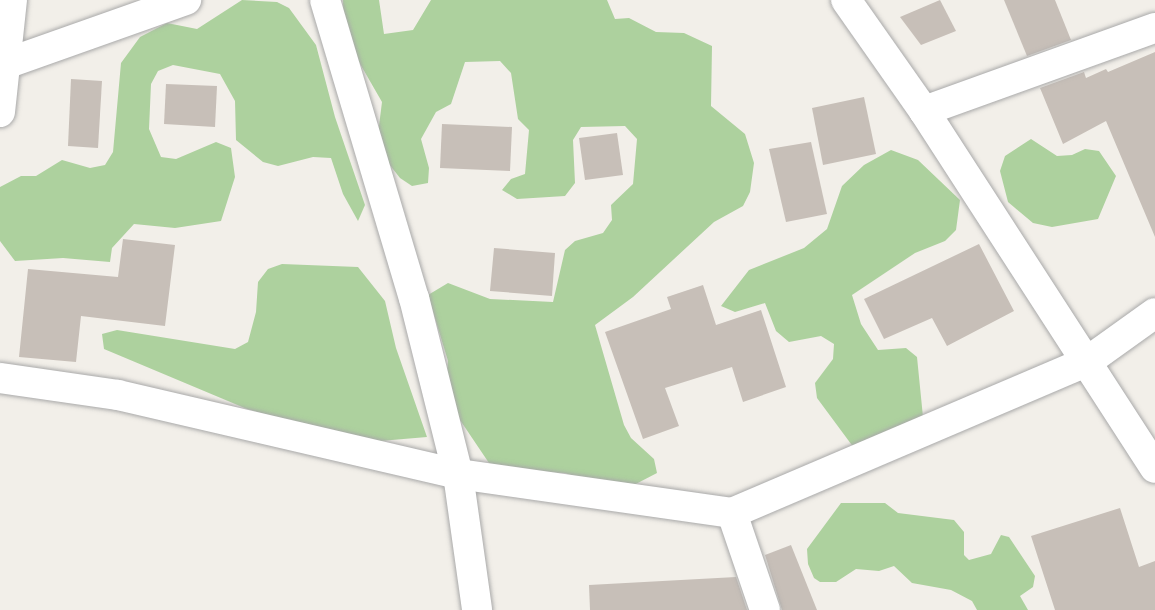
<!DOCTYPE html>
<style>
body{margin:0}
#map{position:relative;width:1155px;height:610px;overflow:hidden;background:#f2efe9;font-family:Ubuntu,sans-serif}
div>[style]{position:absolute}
.forest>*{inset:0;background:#add19e}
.building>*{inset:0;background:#c7bfb8}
.roads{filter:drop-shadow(0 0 2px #a9a9a9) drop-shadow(0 0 2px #a9a9a9)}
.minor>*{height:30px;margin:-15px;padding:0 15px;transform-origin:15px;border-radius:15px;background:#fff}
span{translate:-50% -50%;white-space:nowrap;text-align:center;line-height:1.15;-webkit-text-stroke:6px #fff;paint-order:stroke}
</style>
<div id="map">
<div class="forest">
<i style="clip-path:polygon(242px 0,277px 2px,289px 8px,316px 45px,335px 117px,365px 205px,358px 221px,343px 194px,331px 158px,313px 157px,278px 166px,263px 162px,236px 140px,235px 101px,220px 74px,173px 65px,158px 71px,151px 84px,149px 129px,161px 157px,176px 159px,216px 142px,231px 148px,235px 177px,221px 221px,175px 228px,134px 224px,112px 248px,110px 262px,63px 258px,15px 261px,0 241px,0 187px,21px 176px,36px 176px,62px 160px,90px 168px,105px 165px,113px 152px,121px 63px,140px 37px,167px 23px,197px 29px)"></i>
<i style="clip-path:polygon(343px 0,379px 0,384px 34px,413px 30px,431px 0,607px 0,615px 19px,629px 18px,656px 32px,684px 33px,712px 46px,711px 106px,745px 134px,754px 163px,750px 192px,743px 206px,714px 222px,633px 297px,595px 325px,624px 425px,631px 438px,654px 459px,657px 473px,630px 487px,596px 485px,565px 473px,506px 471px,491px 466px,460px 420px,446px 384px,448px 361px,428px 295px,448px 283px,490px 299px,553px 302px,565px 250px,575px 241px,603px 233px,612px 220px,611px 205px,633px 184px,637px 139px,625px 126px,581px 127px,573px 140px,575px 183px,565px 196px,517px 199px,502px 190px,511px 179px,525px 174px,529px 130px,518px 119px,511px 73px,500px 61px,465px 62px,451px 104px,436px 112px,421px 139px,429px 168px,428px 183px,412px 186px,400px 178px,389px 164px,378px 134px,382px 102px,344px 36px)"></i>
<i style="clip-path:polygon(1031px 139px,1057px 156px,1072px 155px,1085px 149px,1099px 151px,1116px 176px,1098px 219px,1052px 227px,1033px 223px,1008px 202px,1000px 171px,1005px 156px)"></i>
<i style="clip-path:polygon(891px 150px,918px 160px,960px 200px,956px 230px,945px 241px,915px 253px,852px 295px,861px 324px,878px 350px,906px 348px,917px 357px,923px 417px,854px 448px,817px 398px,815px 383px,833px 359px,834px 344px,821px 336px,789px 342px,776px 331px,765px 303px,735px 312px,721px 306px,749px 270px,804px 248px,827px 229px,842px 186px,864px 165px)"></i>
<i style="clip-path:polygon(282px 264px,358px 267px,385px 301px,396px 348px,427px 437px,380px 441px,330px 433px,247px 409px,104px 349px,102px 334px,117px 330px,235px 349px,248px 342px,256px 312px,258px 282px,268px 269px)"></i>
<i style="clip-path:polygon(841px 503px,885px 503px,898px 513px,954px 520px,964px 532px,964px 555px,969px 560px,991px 554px,1001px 535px,1009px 537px,1035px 576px,1033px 587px,1020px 596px,1028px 610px,977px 610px,972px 601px,951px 590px,912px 583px,894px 566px,879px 571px,856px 569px,836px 582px,820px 582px,814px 578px,808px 564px,807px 549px)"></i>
</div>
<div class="building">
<i style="clip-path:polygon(940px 0,956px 31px,921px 45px,900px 17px)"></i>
<i style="clip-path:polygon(1004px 0,1055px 0,1071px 40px,1027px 56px)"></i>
<i style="clip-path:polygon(1155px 52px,1155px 237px,1106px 121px,1063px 144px,1040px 88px,1084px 72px,1086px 78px,1106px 69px,1108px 72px)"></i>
<i style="clip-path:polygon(71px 79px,102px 81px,98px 148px,68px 146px)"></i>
<i style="clip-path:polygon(166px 84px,217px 86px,215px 127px,164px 124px)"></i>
<i style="clip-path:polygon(864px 97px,876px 154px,823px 165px,812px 108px)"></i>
<i style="clip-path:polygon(442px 124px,512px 127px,510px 171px,440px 168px)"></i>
<i style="clip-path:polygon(617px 133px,623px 175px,585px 180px,579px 138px)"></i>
<i style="clip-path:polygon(811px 142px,827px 214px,786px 222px,769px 149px)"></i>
<i style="clip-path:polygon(123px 239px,175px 245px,165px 326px,81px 316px,76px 362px,19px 357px,28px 269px,118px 277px)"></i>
<i style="clip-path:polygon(979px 244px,1014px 311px,947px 346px,932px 318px,884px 339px,864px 299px)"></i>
<i style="clip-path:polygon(494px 248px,555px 253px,552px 296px,490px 291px)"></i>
<i style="clip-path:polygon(703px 285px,716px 325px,761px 310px,786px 387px,743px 402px,732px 367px,665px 388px,679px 426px,643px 439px,605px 332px,671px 309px,667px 297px)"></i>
<i style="clip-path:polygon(1120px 508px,1139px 567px,1155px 561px,1155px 610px,1055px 610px,1031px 536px)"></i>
<i style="clip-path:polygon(791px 545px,817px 610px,782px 610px,765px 555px)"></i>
<i style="clip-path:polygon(736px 577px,747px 610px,590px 610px,589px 585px)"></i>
</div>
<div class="roads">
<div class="minor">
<i style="left:325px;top:0;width:311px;rotate:73.4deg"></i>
<i style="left:414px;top:298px;width:181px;rotate:76deg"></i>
<i style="left:458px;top:474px;width:137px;rotate:82deg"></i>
<i style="left:846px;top:0;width:136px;rotate:54.9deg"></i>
<i style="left:924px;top:111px;width:425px;rotate:57.1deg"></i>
<i style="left:8px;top:63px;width:189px;rotate:-19.5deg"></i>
<i style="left:924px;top:111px;width:245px;rotate:-19.8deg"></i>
<i style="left:0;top:112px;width:113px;rotate:-83.9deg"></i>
<i style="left:0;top:378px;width:119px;rotate:8.2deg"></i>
<i style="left:118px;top:395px;width:349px;rotate:13.1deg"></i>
<i style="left:458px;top:474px;width:277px;rotate:8.1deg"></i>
<i style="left:732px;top:513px;width:387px;rotate:-23.1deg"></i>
<i style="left:1088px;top:361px;width:82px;rotate:-35.6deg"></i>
<i style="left:732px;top:513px;width:102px;rotate:71.2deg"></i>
</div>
</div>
</div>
